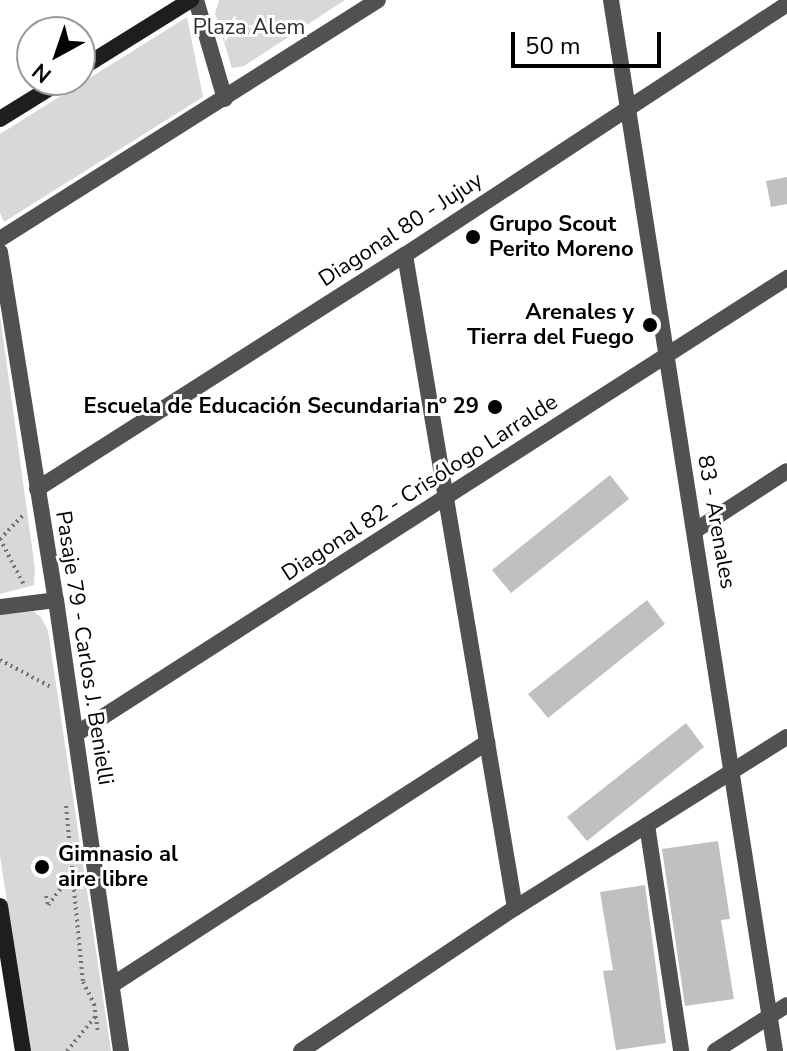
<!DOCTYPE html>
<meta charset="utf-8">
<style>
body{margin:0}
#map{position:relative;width:787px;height:1051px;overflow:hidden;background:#fff;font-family:"Nunito Sans",sans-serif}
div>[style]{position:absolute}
.green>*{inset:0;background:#d8d8d8}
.building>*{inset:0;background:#c0c0c0}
.path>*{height:4px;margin-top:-2px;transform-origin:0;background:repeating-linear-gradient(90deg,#737373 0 2px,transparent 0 6px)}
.street>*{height:16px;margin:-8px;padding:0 8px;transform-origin:8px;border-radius:8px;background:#515151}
.secondary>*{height:16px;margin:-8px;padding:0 8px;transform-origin:8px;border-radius:8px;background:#1e1e1e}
.dots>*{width:22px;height:22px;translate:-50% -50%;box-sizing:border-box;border:4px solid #fff;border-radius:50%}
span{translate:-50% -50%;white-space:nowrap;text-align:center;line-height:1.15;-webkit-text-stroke:6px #fff;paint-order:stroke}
.park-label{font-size:22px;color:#2f2f2f}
.poi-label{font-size:22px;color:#000;font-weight:700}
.left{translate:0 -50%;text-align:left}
.right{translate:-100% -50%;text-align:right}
.street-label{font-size:22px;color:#000}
.north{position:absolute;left:16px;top:16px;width:80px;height:80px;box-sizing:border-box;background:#fff;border:2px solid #999;border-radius:50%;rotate:220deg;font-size:22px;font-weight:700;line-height:32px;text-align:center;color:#000}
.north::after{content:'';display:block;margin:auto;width:28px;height:36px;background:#000;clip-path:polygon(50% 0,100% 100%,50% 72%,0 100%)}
.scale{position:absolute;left:511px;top:32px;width:150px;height:36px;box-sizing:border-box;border:4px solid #000;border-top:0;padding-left:10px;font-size:24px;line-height:28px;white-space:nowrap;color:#000;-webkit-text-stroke:6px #fff;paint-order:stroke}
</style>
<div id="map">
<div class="green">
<i style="clip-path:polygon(219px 0,345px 0,244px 66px,232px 68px,215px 13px)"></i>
<i style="clip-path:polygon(187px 17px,203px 97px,4px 222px,0 213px,0 134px)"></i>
<i style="clip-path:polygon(0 315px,35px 569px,34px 585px,0 594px)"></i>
<i style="clip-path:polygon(33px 611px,41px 617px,48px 631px,111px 1051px,30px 1051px,0 856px,0 615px)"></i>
</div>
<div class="building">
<i style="clip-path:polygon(787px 177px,787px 204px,771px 207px,766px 181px)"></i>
<i style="clip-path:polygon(610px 475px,629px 499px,511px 593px,492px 570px)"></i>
<i style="clip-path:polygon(647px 600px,665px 624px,548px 718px,528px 694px)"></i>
<i style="clip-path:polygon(686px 723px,704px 747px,587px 841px,567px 817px)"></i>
<i style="clip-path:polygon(718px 841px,730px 919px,721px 920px,734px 999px,685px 1006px,662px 849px)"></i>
<i style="clip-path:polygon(645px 885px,666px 1043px,616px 1050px,603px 971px,613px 970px,600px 892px)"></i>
</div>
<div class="path">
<i style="left:0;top:539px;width:54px;rotate:62.5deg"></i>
<i style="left:0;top:539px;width:33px;rotate:-46deg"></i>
<i style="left:0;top:660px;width:58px;rotate:27.9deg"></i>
<i style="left:66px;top:806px;width:177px;rotate:84.5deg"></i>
<i style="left:83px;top:982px;width:25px;rotate:63deg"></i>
<i style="left:94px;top:1004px;width:30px;rotate:82deg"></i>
<i style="left:46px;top:896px;width:9px;rotate:77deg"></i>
<i style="left:48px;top:905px;width:37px;rotate:-52deg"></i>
<i style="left:67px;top:1051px;width:44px;rotate:-50.5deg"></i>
</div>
<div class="street">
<i style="left:196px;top:0;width:103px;rotate:73.7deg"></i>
<i style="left:611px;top:0;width:1064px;rotate:81.13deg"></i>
<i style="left:0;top:239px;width:447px;rotate:-32.3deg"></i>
<i style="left:0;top:252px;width:352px;rotate:80.9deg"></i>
<i style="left:56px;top:600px;width:456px;rotate:81.8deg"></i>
<i style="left:405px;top:255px;width:662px;rotate:80.44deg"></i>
<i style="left:37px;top:489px;width:436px;rotate:-32.5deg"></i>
<i style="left:405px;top:255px;width:457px;rotate:-33.3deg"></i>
<i style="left:696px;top:530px;width:108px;rotate:-33deg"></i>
<i style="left:0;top:607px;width:56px;rotate:-7.1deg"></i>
<i style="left:76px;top:734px;width:845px;rotate:-32.67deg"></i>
<i style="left:647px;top:825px;width:229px;rotate:81.4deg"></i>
<i style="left:112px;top:985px;width:447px;rotate:-32.9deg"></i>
<i style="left:301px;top:1051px;width:257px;rotate:-33.8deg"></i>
<i style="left:515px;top:908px;width:321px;rotate:-32.2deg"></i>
<i style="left:715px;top:1051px;width:85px;rotate:-32.6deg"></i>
</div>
<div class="secondary">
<i style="left:80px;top:69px;width:131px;rotate:-31.9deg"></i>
<i style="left:0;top:119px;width:74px;rotate:-31.8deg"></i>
<i style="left:0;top:906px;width:147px;rotate:81deg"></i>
</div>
<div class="dots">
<i style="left:473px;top:237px;background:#000"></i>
<i style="left:650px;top:325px;background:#000"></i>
<i style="left:495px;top:407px;background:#000"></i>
<i style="left:42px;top:867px;background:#000"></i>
</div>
<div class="park-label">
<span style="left:249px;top:28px">Plaza Alem</span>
</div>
<div class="poi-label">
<span class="left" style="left:489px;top:237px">Grupo Scout<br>Perito Moreno</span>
<span class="right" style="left:634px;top:325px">Arenales y<br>Tierra del Fuego</span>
<span class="right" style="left:479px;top:407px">Escuela de Educación Secundaria nº 29</span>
<span class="left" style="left:58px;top:867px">Gimnasio al<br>aire libre</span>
</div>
<div class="street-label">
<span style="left:401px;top:230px;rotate:-33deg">Diagonal 80 - Jujuy</span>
<span style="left:420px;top:488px;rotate:-33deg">Diagonal 82 - Crisólogo Larralde</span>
<span style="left:716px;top:522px;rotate:80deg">83 - Arenales</span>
<span style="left:84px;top:648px;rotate:81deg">Pasaje 79 - Carlos J. Benielli</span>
</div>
<div class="north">N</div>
<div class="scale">50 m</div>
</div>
